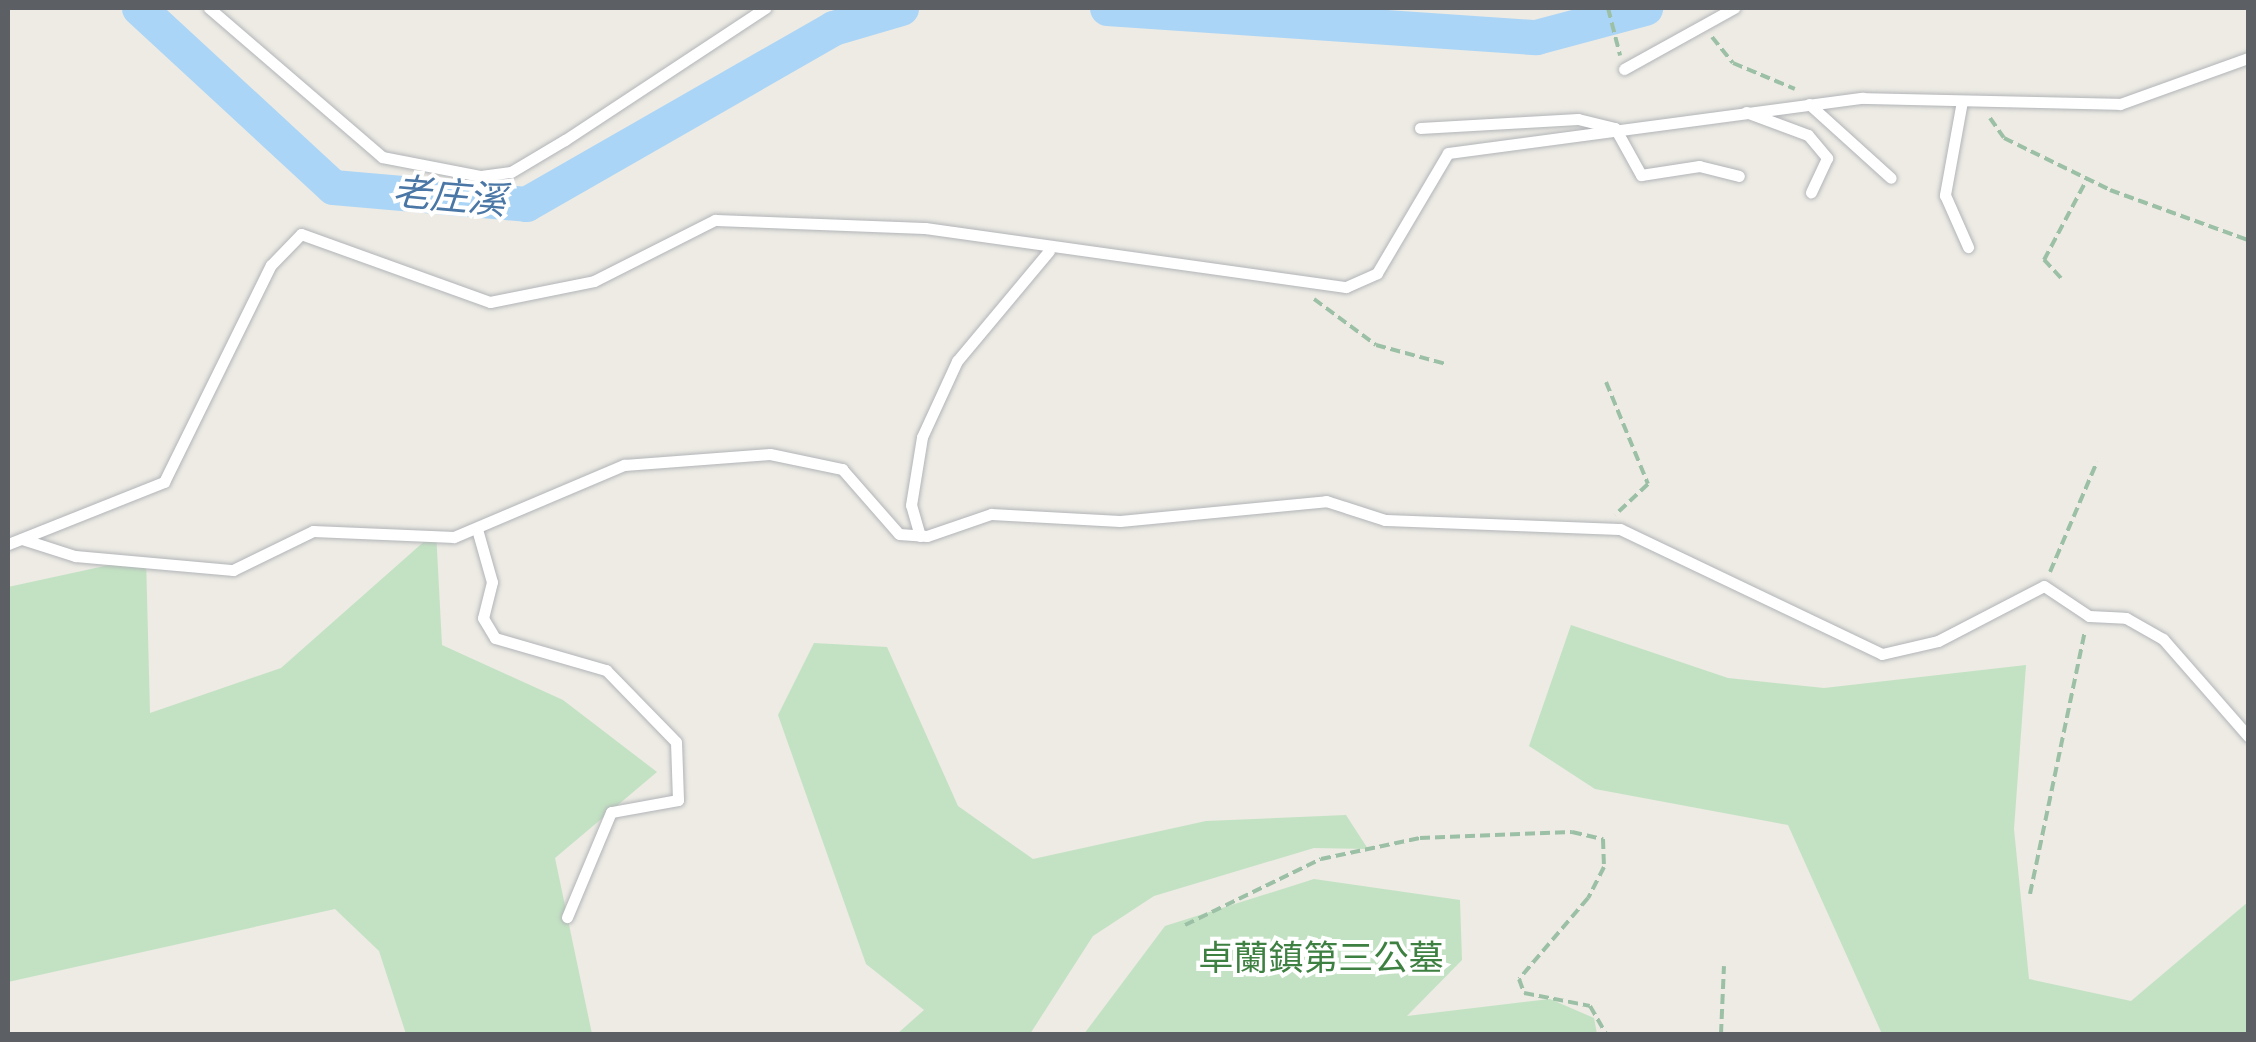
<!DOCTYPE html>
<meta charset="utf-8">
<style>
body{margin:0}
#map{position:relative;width:2256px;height:1042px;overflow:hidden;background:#edebe4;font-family:Helvetica,"Noto Sans TC",sans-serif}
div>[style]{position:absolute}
.green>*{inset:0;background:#c3e2c3}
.river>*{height:35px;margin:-17.5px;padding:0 17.5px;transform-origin:17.5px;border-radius:17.5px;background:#abd5f6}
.path>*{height:4px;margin-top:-2px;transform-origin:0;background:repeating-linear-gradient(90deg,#9cc0a6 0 10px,transparent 0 15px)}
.roads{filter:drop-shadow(0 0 2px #b1b4b8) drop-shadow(0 0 2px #b1b4b8)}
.service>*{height:11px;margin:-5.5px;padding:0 5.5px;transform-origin:5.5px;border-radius:5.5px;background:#fff}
span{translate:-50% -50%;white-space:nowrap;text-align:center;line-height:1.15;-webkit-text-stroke:8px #fff;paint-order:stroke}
.park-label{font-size:35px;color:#3e8041}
.water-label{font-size:38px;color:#4a77a6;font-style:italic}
.frame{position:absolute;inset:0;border:10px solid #5c5f63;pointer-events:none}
</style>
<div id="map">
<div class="green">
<i style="clip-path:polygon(436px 531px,442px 645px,563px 700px,657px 772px,555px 858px,592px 1034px,406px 1034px,379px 951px,335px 909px,8px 982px,8px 587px,146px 557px,150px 713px,281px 668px)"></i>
<i style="clip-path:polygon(1571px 625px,1728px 678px,1824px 688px,2026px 665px,2014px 829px,2029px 979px,2131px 1001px,2248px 902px,2248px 1034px,1882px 1034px,1788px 825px,1595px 789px,1529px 746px)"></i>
<i style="clip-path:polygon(814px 643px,887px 647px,958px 806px,1033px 859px,1206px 821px,1346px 815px,1368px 849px,1314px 848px,1154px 896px,1093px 936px,1030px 1034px,897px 1034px,924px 1010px,866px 964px,778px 715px)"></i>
<i style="clip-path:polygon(1314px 879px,1460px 900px,1462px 960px,1407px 1016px,1550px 999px,1594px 1018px,1597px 1034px,1084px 1034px,1165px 926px)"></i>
</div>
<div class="river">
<i style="left:139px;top:8px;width:264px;rotate:42.7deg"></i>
<i style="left:333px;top:187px;width:194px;rotate:5deg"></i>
<i style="left:526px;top:204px;width:354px;rotate:-29.8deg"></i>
<i style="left:833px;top:28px;width:71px;rotate:-16.4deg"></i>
<i style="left:1107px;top:8px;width:430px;rotate:3.9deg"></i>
<i style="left:1536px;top:37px;width:113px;rotate:-14.9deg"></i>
</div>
<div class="path">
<i style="left:1608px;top:8px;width:49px;rotate:75.7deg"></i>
<i style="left:1712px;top:37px;width:33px;rotate:51deg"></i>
<i style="left:1733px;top:63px;width:67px;rotate:22.8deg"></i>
<i style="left:1990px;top:118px;width:24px;rotate:55deg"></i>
<i style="left:2004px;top:138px;width:118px;rotate:26.1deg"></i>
<i style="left:2110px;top:190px;width:147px;rotate:19.9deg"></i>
<i style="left:2061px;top:278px;width:25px;rotate:-133deg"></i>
<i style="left:2044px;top:260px;width:92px;rotate:-62deg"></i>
<i style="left:1314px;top:299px;width:77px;rotate:36.6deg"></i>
<i style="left:1376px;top:345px;width:73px;rotate:15.2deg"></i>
<i style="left:1606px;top:382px;width:110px;rotate:67.6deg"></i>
<i style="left:1648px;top:484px;width:45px;rotate:136.8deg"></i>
<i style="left:2050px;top:572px;width:120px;rotate:-66.9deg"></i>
<i style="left:2030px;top:894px;width:269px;rotate:-78.2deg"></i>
<i style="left:1185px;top:925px;width:151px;rotate:-25.9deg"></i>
<i style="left:1321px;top:859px;width:101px;rotate:-12deg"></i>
<i style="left:1420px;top:838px;width:152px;rotate:-2.3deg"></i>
<i style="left:1572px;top:832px;width:32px;rotate:13deg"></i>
<i style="left:1603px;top:839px;width:28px;rotate:88deg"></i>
<i style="left:1604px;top:867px;width:35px;rotate:117deg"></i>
<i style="left:1588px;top:898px;width:106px;rotate:130.4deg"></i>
<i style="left:1519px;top:979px;width:15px;rotate:70deg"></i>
<i style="left:1524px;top:993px;width:67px;rotate:11.1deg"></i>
<i style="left:1590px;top:1006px;width:32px;rotate:60deg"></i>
<i style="left:1721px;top:1034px;width:68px;rotate:-87.5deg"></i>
</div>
<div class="roads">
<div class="service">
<i style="left:209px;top:8px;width:228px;rotate:40.7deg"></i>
<i style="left:382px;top:157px;width:101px;rotate:10.9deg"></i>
<i style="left:481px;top:176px;width:30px;rotate:-8deg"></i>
<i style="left:511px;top:172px;width:63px;rotate:-30.7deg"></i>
<i style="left:565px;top:140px;width:240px;rotate:-33.4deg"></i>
<i style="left:1624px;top:69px;width:126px;rotate:-29deg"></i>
<i style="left:1962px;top:101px;width:96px;rotate:100.3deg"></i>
<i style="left:1945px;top:195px;width:57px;rotate:66.1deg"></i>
<i style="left:1809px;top:104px;width:110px;rotate:42.1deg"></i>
<i style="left:1746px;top:112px;width:66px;rotate:20.4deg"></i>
<i style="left:1808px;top:135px;width:30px;rotate:50deg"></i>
<i style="left:1827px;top:158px;width:38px;rotate:115deg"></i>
<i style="left:1420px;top:128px;width:158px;rotate:-3.3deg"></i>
<i style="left:1578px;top:119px;width:38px;rotate:14deg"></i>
<i style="left:1615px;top:128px;width:54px;rotate:61deg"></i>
<i style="left:1641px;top:175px;width:59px;rotate:-8.8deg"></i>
<i style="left:1699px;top:166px;width:41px;rotate:14deg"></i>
<i style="left:477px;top:529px;width:55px;rotate:74.2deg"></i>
<i style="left:492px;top:582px;width:37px;rotate:104deg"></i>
<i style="left:483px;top:618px;width:23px;rotate:59deg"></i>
<i style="left:495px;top:638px;width:116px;rotate:16.1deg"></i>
<i style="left:606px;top:670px;width:100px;rotate:45.8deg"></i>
<i style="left:676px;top:742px;width:58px;rotate:88deg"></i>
<i style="left:678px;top:800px;width:68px;rotate:169.8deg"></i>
<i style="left:611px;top:812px;width:114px;rotate:112.7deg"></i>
<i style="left:920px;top:536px;width:32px;rotate:-106deg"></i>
<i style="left:911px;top:505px;width:69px;rotate:-80.8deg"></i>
<i style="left:922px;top:437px;width:84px;rotate:-65.3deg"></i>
<i style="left:957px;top:361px;width:143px;rotate:-50.1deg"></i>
<i style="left:22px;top:539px;width:56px;rotate:17.8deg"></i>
<i style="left:75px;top:556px;width:159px;rotate:5.1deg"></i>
<i style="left:233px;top:570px;width:89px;rotate:-26deg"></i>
<i style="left:313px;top:531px;width:141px;rotate:2.4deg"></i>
<i style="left:454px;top:537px;width:185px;rotate:-23deg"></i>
<i style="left:624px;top:465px;width:146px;rotate:-4.3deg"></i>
<i style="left:770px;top:454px;width:74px;rotate:11.8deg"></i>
<i style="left:842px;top:469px;width:86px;rotate:48.8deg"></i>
<i style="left:899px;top:534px;width:28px;rotate:4deg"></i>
<i style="left:927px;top:536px;width:68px;rotate:-19deg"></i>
<i style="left:991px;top:514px;width:129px;rotate:3.1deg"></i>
<i style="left:1120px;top:521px;width:207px;rotate:-5.5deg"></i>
<i style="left:1326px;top:501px;width:62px;rotate:17.9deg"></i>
<i style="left:1385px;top:520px;width:235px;rotate:2.2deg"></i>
<i style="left:1620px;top:529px;width:290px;rotate:25.5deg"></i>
<i style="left:1882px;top:654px;width:57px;rotate:-13.1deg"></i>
<i style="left:1938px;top:641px;width:119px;rotate:-27.4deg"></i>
<i style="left:2044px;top:586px;width:54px;rotate:33.7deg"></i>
<i style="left:2089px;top:616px;width:37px;rotate:3deg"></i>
<i style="left:2126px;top:618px;width:43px;rotate:29.6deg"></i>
<i style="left:2163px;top:639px;width:129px;rotate:48.8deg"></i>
<i style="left:8px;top:544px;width:168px;rotate:-21.7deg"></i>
<i style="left:164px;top:482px;width:242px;rotate:-63.8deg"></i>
<i style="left:271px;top:265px;width:43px;rotate:-45.9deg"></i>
<i style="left:301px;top:234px;width:201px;rotate:19.8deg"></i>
<i style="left:490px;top:302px;width:106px;rotate:-11.4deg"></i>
<i style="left:594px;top:281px;width:136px;rotate:-26.8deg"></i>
<i style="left:715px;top:220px;width:210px;rotate:2.2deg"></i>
<i style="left:925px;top:228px;width:425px;rotate:8deg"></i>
<i style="left:1346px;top:287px;width:34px;rotate:-24deg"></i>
<i style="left:1377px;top:273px;width:139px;rotate:-59.4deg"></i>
<i style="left:1448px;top:153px;width:418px;rotate:-7.6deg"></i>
<i style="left:1862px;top:98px;width:258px;rotate:1.3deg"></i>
<i style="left:2120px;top:104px;width:136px;rotate:-19.8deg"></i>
</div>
</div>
<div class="park-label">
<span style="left:1321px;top:958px">卓蘭鎮第三公墓</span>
</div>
<div class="water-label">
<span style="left:449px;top:197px;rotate:5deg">老庄溪</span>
</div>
<div class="frame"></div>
</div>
